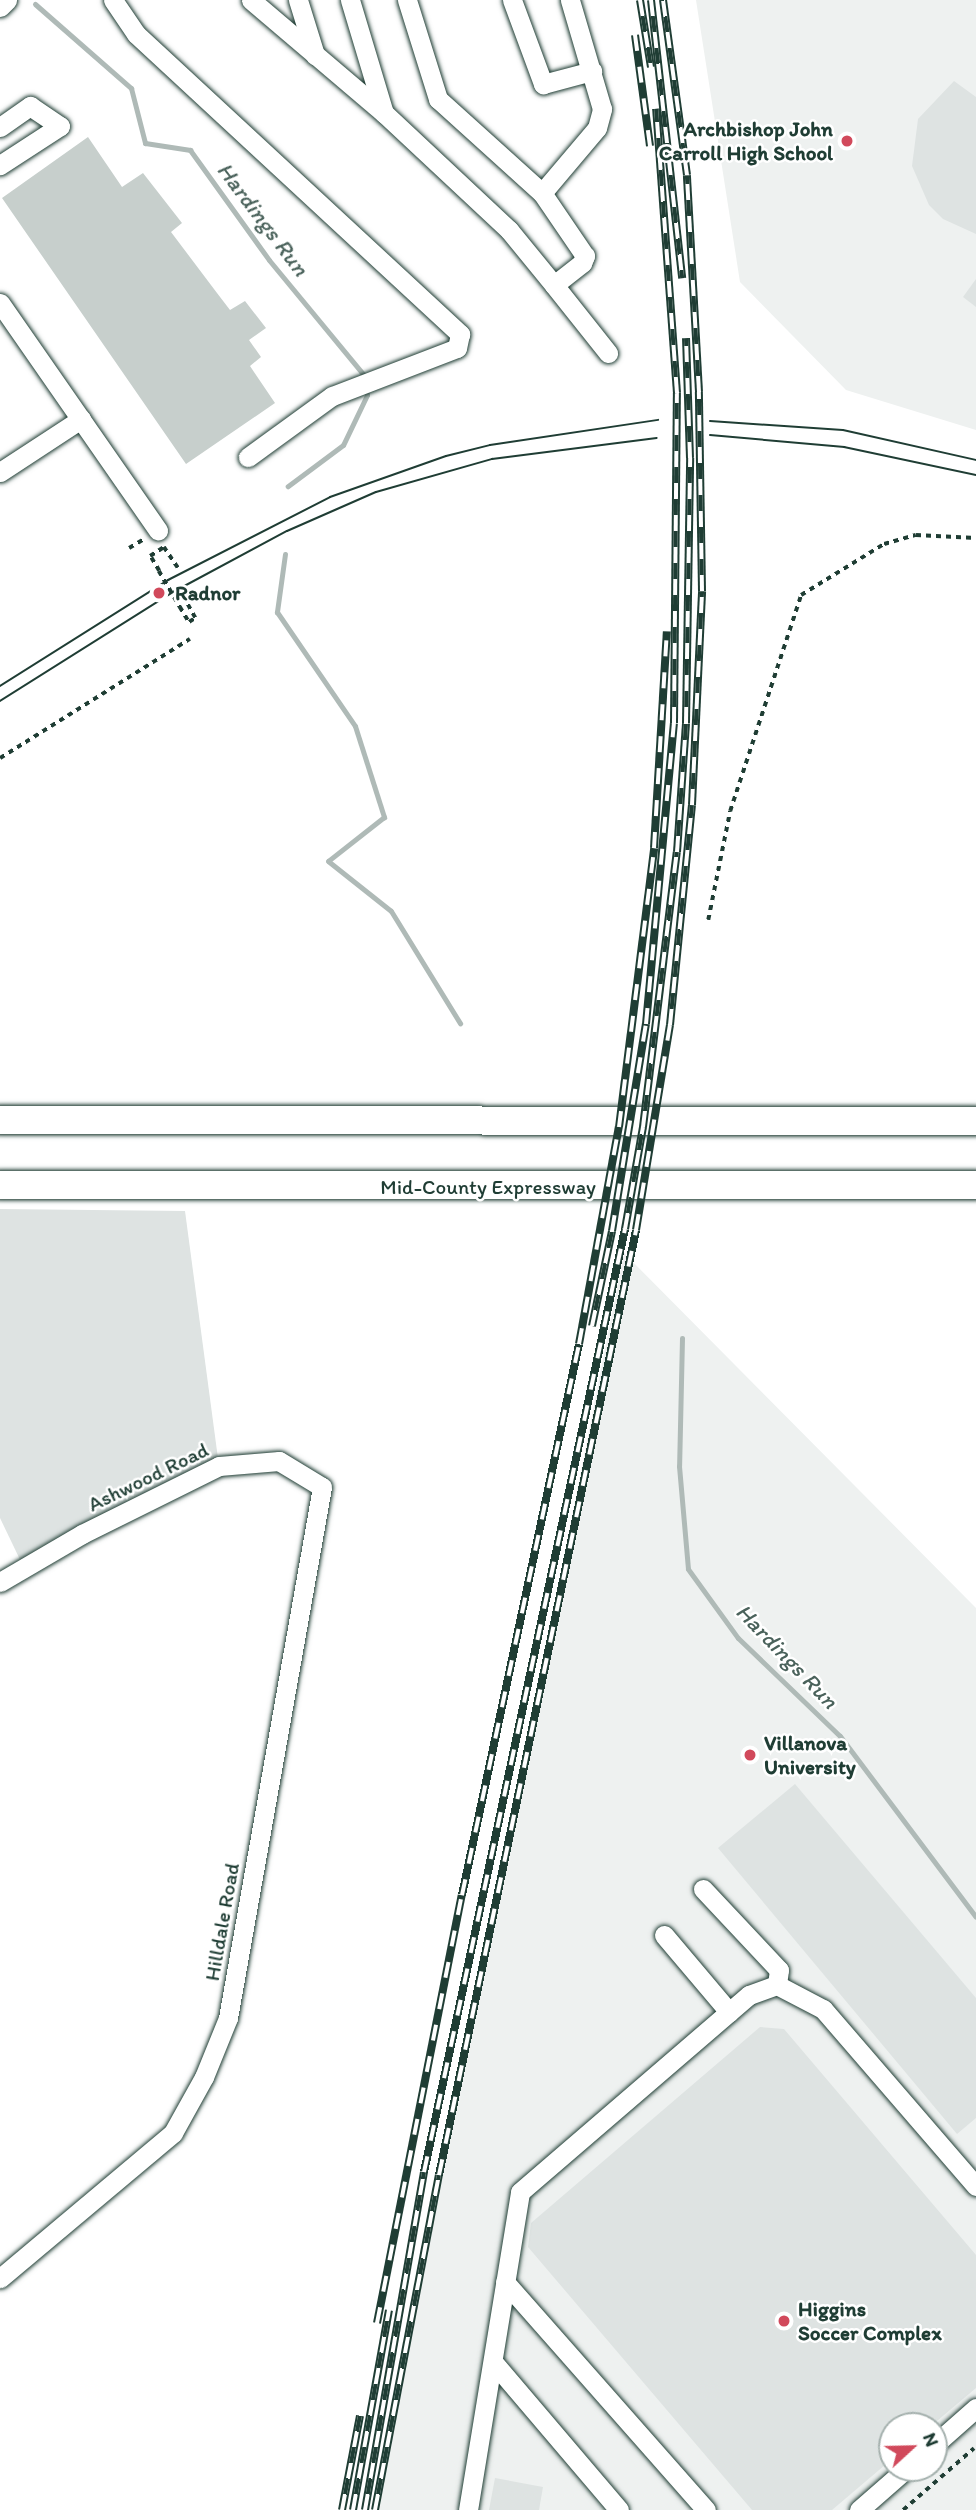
<!DOCTYPE html>
<style>
body{margin:0}
#map{position:relative;width:976px;height:2510px;overflow:hidden;background:#fff;font-family:Itim,sans-serif}
div>[style]{position:absolute}
.built>*{inset:0;background:#eef1f0}
.green>*{inset:0;background:#dee3e2}
.stream>*{height:5px;margin:-2.5px;padding:0 2.5px;transform-origin:2.5px;border-radius:2.5px;background:#afbab7}
.building>*{inset:0;background:#c7cfcc}
.path>*{height:3.5px;margin-top:-1.75px;transform-origin:0;background:repeating-linear-gradient(90deg,#1f3d34 0 5px,transparent 0 10px)}
.roads{filter:drop-shadow(0 0 2px #1f3d34) drop-shadow(0 0 2px #1f3d34)}
.minor>*{height:19px;margin:-9.5px;padding:0 9.5px;transform-origin:9.5px;border-radius:9.5px;background:#fff}
.highway>*{height:28px;margin:-14px;padding:0 14px;transform-origin:14px;border-radius:14px;background:#fff}
.tram>*{height:2px;margin:-1px;padding:0 1px;transform-origin:1px;border-radius:1px;background:#1f3d34}
.rail>*{height:8px;margin-top:-4px;transform-origin:0;background:repeating-linear-gradient(90deg,#fff 0 16px,#1f3d34 0 32px);box-sizing:border-box;border-block:2px solid #1f3d34}
.path-bridge>*{height:3.5px;margin-top:-1.75px;transform-origin:0;background:repeating-linear-gradient(90deg,#1f3d34 0 5px,transparent 0 10px)}
.dots>*{width:19px;height:19px;translate:-50% -50%;box-sizing:border-box;border:4px solid #fff;border-radius:50%}
span{translate:-50% -50%;white-space:nowrap;text-align:center;line-height:1.15;-webkit-text-stroke:5px #fff;paint-order:stroke}
.poi-label{font-size:21px;color:#1f3d34;font-weight:700}
.right{translate:-100% -50%;text-align:right}
.left{translate:0 -50%;text-align:left}
.street-label{font-size:21px;color:#1f3d34}
.water-label{font-size:23px;color:#4a625b;font-style:italic}
.north{position:absolute;left:878px;top:2412px;width:70px;height:70px;box-sizing:border-box;background:#fff;border:2px solid #a5b1ae;border-radius:50%;rotate:68deg;font-size:19px;font-weight:700;line-height:28px;text-align:center;color:#1f3d34}
.north::after{content:'';display:block;margin:auto;width:24px;height:32px;background:#d1495b;clip-path:polygon(50% 0,100% 100%,50% 72%,0 100%)}
</style>
<div id="map">
<div class="built">
<i style="clip-path:polygon(696px 0,976px 0,976px 430px,846px 390px,740px 282px)"></i>
<i style="clip-path:polygon(evenodd,624px 1253px,976px 1608px,976px 2510px,376px 2510px,624px 1253px,892px 2426px,934px 2426px,934px 2468px,892px 2468px,892px 2426px)"></i>
</div>
<div class="green">
<i style="clip-path:polygon(954px 81px,976px 97px,976px 234px,943px 219px,929px 205px,912px 166px,918px 119px)"></i>
<i style="clip-path:polygon(976px 279px,976px 307px,963px 297px)"></i>
<i style="clip-path:polygon(0 1209px,185px 1211px,219px 1466px,24px 1568px,0 1518px)"></i>
<i style="clip-path:polygon(795px 1784px,976px 1998px,976px 2118px,957px 2134px,718px 1848px)"></i>
<i style="clip-path:polygon(760px 2027px,784px 2029px,976px 2255px,976px 2388px,931px 2426px,892px 2426px,892px 2459px,832px 2510px,752px 2510px,528px 2247px,531px 2223px)"></i>
<i style="clip-path:polygon(495px 2478px,543px 2487px,539px 2510px,489px 2510px)"></i>
</div>
<div class="stream">
<i style="left:35px;top:4px;width:128px;rotate:41.2deg"></i>
<i style="left:131px;top:88px;width:57px;rotate:75.7deg"></i>
<i style="left:145px;top:143px;width:46px;rotate:8.8deg"></i>
<i style="left:190px;top:150px;width:135px;rotate:54.3deg"></i>
<i style="left:269px;top:260px;width:148px;rotate:50.5deg"></i>
<i style="left:363px;top:374px;width:21px;rotate:79deg"></i>
<i style="left:367px;top:395px;width:55px;rotate:115.6deg"></i>
<i style="left:343px;top:445px;width:69px;rotate:143.3deg"></i>
<i style="left:285px;top:554px;width:59px;rotate:97.9deg"></i>
<i style="left:277px;top:612px;width:138px;rotate:55.6deg"></i>
<i style="left:355px;top:726px;width:96px;rotate:72.3deg"></i>
<i style="left:384px;top:817px;width:71px;rotate:141.8deg"></i>
<i style="left:328px;top:861px;width:80px;rotate:38.4deg"></i>
<i style="left:391px;top:911px;width:132px;rotate:58.4deg"></i>
<i style="left:682px;top:1338px;width:128px;rotate:91.3deg"></i>
<i style="left:679px;top:1466px;width:103px;rotate:85deg"></i>
<i style="left:688px;top:1569px;width:85px;rotate:54.1deg"></i>
<i style="left:738px;top:1638px;width:141px;rotate:43.9deg"></i>
<i style="left:840px;top:1736px;width:226px;rotate:53.1deg"></i>
</div>
<div class="building">
<i style="clip-path:polygon(88px 137px,122px 187px,143px 173px,182px 223px,171px 232px,217px 293px,230px 310px,245px 301px,266px 328px,249px 340px,261px 357px,250px 366px,275px 403px,186px 464px,2px 198px)"></i>
</div>
<div class="path">
<i style="left:129px;top:548px;width:17px;rotate:-31deg"></i>
<i style="left:159px;top:571px;width:17px;rotate:-121deg"></i>
<i style="left:150px;top:556px;width:17px;rotate:-33deg"></i>
<i style="left:164px;top:547px;width:25px;rotate:56deg"></i>
<i style="left:180px;top:607px;width:17px;rotate:59deg"></i>
<i style="left:189px;top:622px;width:7px;rotate:-34deg"></i>
<i style="left:195px;top:618px;width:26px;rotate:-119deg"></i>
<i style="left:0;top:758px;width:224px;rotate:-32.1deg"></i>
<i style="left:708px;top:920px;width:111px;rotate:-78.6deg"></i>
<i style="left:730px;top:811px;width:227px;rotate:-71.8deg"></i>
<i style="left:801px;top:595px;width:97px;rotate:-31.6deg"></i>
<i style="left:884px;top:544px;width:33px;rotate:-16deg"></i>
<i style="left:916px;top:535px;width:60px;rotate:2.9deg"></i>
<i style="left:903px;top:2510px;width:94px;rotate:-41.1deg"></i>
</div>
<div class="roads">
<div class="minor">
<i style="left:113px;top:0;width:41px;rotate:55.9deg"></i>
<i style="left:136px;top:34px;width:442px;rotate:42.8deg"></i>
<i style="left:460px;top:334px;width:14px;rotate:102deg"></i>
<i style="left:457px;top:348px;width:134px;rotate:159deg"></i>
<i style="left:332px;top:396px;width:104px;rotate:144deg"></i>
<i style="left:251px;top:0;width:176px;rotate:40.4deg"></i>
<i style="left:385px;top:114px;width:170px;rotate:43.1deg"></i>
<i style="left:509px;top:230px;width:71px;rotate:50.7deg"></i>
<i style="left:554px;top:285px;width:36px;rotate:-38deg"></i>
<i style="left:582px;top:263px;width:8px;rotate:-67deg"></i>
<i style="left:585px;top:256px;width:76px;rotate:-124.3deg"></i>
<i style="left:542px;top:193px;width:85px;rotate:-49.8deg"></i>
<i style="left:597px;top:128px;width:20px;rotate:-75deg"></i>
<i style="left:602px;top:109px;width:114px;rotate:-106.4deg"></i>
<i style="left:298px;top:0;width:58px;rotate:72.8deg"></i>
<i style="left:350px;top:0;width:118px;rotate:73.3deg"></i>
<i style="left:407px;top:0;width:104px;rotate:72.6deg"></i>
<i style="left:438px;top:99px;width:140px;rotate:42.1deg"></i>
<i style="left:512px;top:0;width:90px;rotate:69.7deg"></i>
<i style="left:543px;top:84px;width:51px;rotate:-14.9deg"></i>
<i style="left:0;top:7px;width:10px;rotate:-45deg"></i>
<i style="left:0;top:127px;width:37px;rotate:-35deg"></i>
<i style="left:30px;top:106px;width:36px;rotate:34deg"></i>
<i style="left:60px;top:126px;width:72px;rotate:147deg"></i>
<i style="left:554px;top:285px;width:87px;rotate:51.5deg"></i>
<i style="left:0;top:303px;width:277px;rotate:55.2deg"></i>
<i style="left:0;top:472px;width:97px;rotate:-33.2deg"></i>
<i style="left:0;top:1582px;width:95px;rotate:-30.3deg"></i>
<i style="left:82px;top:1534px;width:153px;rotate:-26.4deg"></i>
<i style="left:219px;top:1466px;width:60px;rotate:-4.8deg"></i>
<i style="left:279px;top:1461px;width:50px;rotate:31.2deg"></i>
<i style="left:322px;top:1487px;width:539px;rotate:100.04deg"></i>
<i style="left:228px;top:2018px;width:64px;rotate:112.1deg"></i>
<i style="left:204px;top:2077px;width:64px;rotate:119deg"></i>
<i style="left:173px;top:2133px;width:226px;rotate:140deg"></i>
<i style="left:703px;top:1889px;width:111px;rotate:46.8deg"></i>
<i style="left:779px;top:1970px;width:15px;rotate:98deg"></i>
<i style="left:664px;top:1935px;width:101px;rotate:49.8deg"></i>
<i style="left:505px;top:2282px;width:304px;rotate:48.6deg"></i>
<i style="left:494px;top:2363px;width:193px;rotate:49.6deg"></i>
<i style="left:934px;top:2445px;width:56px;rotate:-41.4deg"></i>
<i style="left:468px;top:2510px;width:322px;rotate:-80.7deg"></i>
<i style="left:520px;top:2192px;width:302px;rotate:-40.7deg"></i>
<i style="left:749px;top:1995px;width:30px;rotate:-20deg"></i>
<i style="left:777px;top:1985px;width:52px;rotate:27.6deg"></i>
<i style="left:823px;top:2009px;width:234px;rotate:49.2deg"></i>
<i style="left:859px;top:2510px;width:64px;rotate:-41.2deg"></i>
</div>
<div class="highway">
<i style="left:0;top:1120px;width:976px;rotate:0.06deg"></i>
<i style="left:0;top:1185px;width:976px"></i>
</div>
</div>
<div class="tram">
<i style="left:710px;top:421px;width:133px;rotate:3.9deg"></i>
<i style="left:843px;top:430px;width:136px;rotate:12.7deg"></i>
<i style="left:710px;top:435px;width:135px;rotate:5.1deg"></i>
<i style="left:844px;top:447px;width:135px;rotate:12deg"></i>
<i style="left:0;top:686px;width:199px;rotate:-32.2deg"></i>
<i style="left:168px;top:580px;width:182px;rotate:-27.1deg"></i>
<i style="left:330px;top:497px;width:123px;rotate:-19.5deg"></i>
<i style="left:446px;top:456px;width:45px;rotate:-14deg"></i>
<i style="left:490px;top:445px;width:170px;rotate:-8.5deg"></i>
<i style="left:0;top:701px;width:207px;rotate:-32.2deg"></i>
<i style="left:175px;top:591px;width:127px;rotate:-28.2deg"></i>
<i style="left:287px;top:531px;width:97px;rotate:-23.7deg"></i>
<i style="left:376px;top:492px;width:121px;rotate:-15.9deg"></i>
<i style="left:492px;top:459px;width:166px;rotate:-7.3deg"></i>
</div>
<div class="rail">
<i style="left:640px;top:0;width:68px;rotate:80.7deg"></i>
<i style="left:651px;top:0;width:280px;rotate:83.6deg"></i>
<i style="left:635px;top:35px;width:112px;rotate:82.3deg"></i>
<i style="left:592px;top:1326px;width:97px;rotate:-78.1deg"></i>
<i style="left:612px;top:1231px;width:210px;rotate:-80.7deg"></i>
<i style="left:646px;top:1024px;width:302px;rotate:-84.7deg"></i>
<i style="left:674px;top:723px;width:330px;rotate:-89.5deg"></i>
<i style="left:677px;top:393px;width:285px;rotate:-94.2deg"></i>
<i style="left:377px;top:2323px;width:436px;rotate:-78.8deg"></i>
<i style="left:462px;top:1895px;width:563px;rotate:-78.01deg"></i>
<i style="left:579px;top:1344px;width:221px;rotate:-79.6deg"></i>
<i style="left:619px;top:1127px;width:281px;rotate:-82.8deg"></i>
<i style="left:654px;top:848px;width:217px;rotate:-86.6deg"></i>
<i style="left:342px;top:2510px;width:96px;rotate:-79.2deg"></i>
<i style="left:353px;top:2510px;width:203px;rotate:-79.8deg"></i>
<i style="left:365px;top:2510px;width:343px;rotate:-80.1deg"></i>
<i style="left:424px;top:2172px;width:964px;rotate:-77.97deg"></i>
<i style="left:625px;top:1229px;width:104px;rotate:-80deg"></i>
<i style="left:643px;top:1127px;width:277px;rotate:-83deg"></i>
<i style="left:677px;top:852px;width:129px;rotate:-86deg"></i>
<i style="left:686px;top:723px;width:265px;rotate:-89.1deg"></i>
<i style="left:690px;top:458px;width:120px;rotate:-91.9deg"></i>
<i style="left:375px;top:2510px;width:341px;rotate:-79.2deg"></i>
<i style="left:439px;top:2175px;width:965px;rotate:-78.22deg"></i>
<i style="left:636px;top:1230px;width:208px;rotate:-80.6deg"></i>
<i style="left:670px;top:1025px;width:221px;rotate:-84.3deg"></i>
<i style="left:692px;top:805px;width:214px;rotate:-87.3deg"></i>
<i style="left:702px;top:591px;width:199px;rotate:-90.9deg"></i>
<i style="left:699px;top:392px;width:217px;rotate:-93.2deg"></i>
<i style="left:687px;top:175px;width:177px;rotate:-97.8deg"></i>
</div>
<div class="path-bridge">
<i style="left:159px;top:571px;width:42px;rotate:59.7deg"></i>
</div>
<div class="dots">
<i style="left:847px;top:141px;background:#d1495b"></i>
<i style="left:159px;top:593px;background:#d1495b"></i>
<i style="left:750px;top:1755px;background:#d1495b"></i>
<i style="left:784px;top:2321px;background:#d1495b"></i>
</div>
<div class="poi-label">
<span class="right" style="left:833px;top:141px">Archbishop John<br>Carroll High School</span>
<span class="left" style="left:175px;top:593px">Radnor</span>
<span class="left" style="left:764px;top:1755px">Villanova<br>University</span>
<span class="left" style="left:798px;top:2321px">Higgins<br>Soccer Complex</span>
</div>
<div class="street-label">
<span style="left:488px;top:1187px">Mid-County Expressway</span>
<span style="left:148px;top:1477px;rotate:-26deg">Ashwood Road</span>
<span style="left:222px;top:1922px;rotate:-80deg">Hilldale Road</span>
</div>
<div class="water-label">
<span style="left:263px;top:219px;rotate:53deg">Hardings Run</span>
<span style="left:787px;top:1656px;rotate:46deg">Hardings Run</span>
</div>
<div class="north">N</div>
</div>
